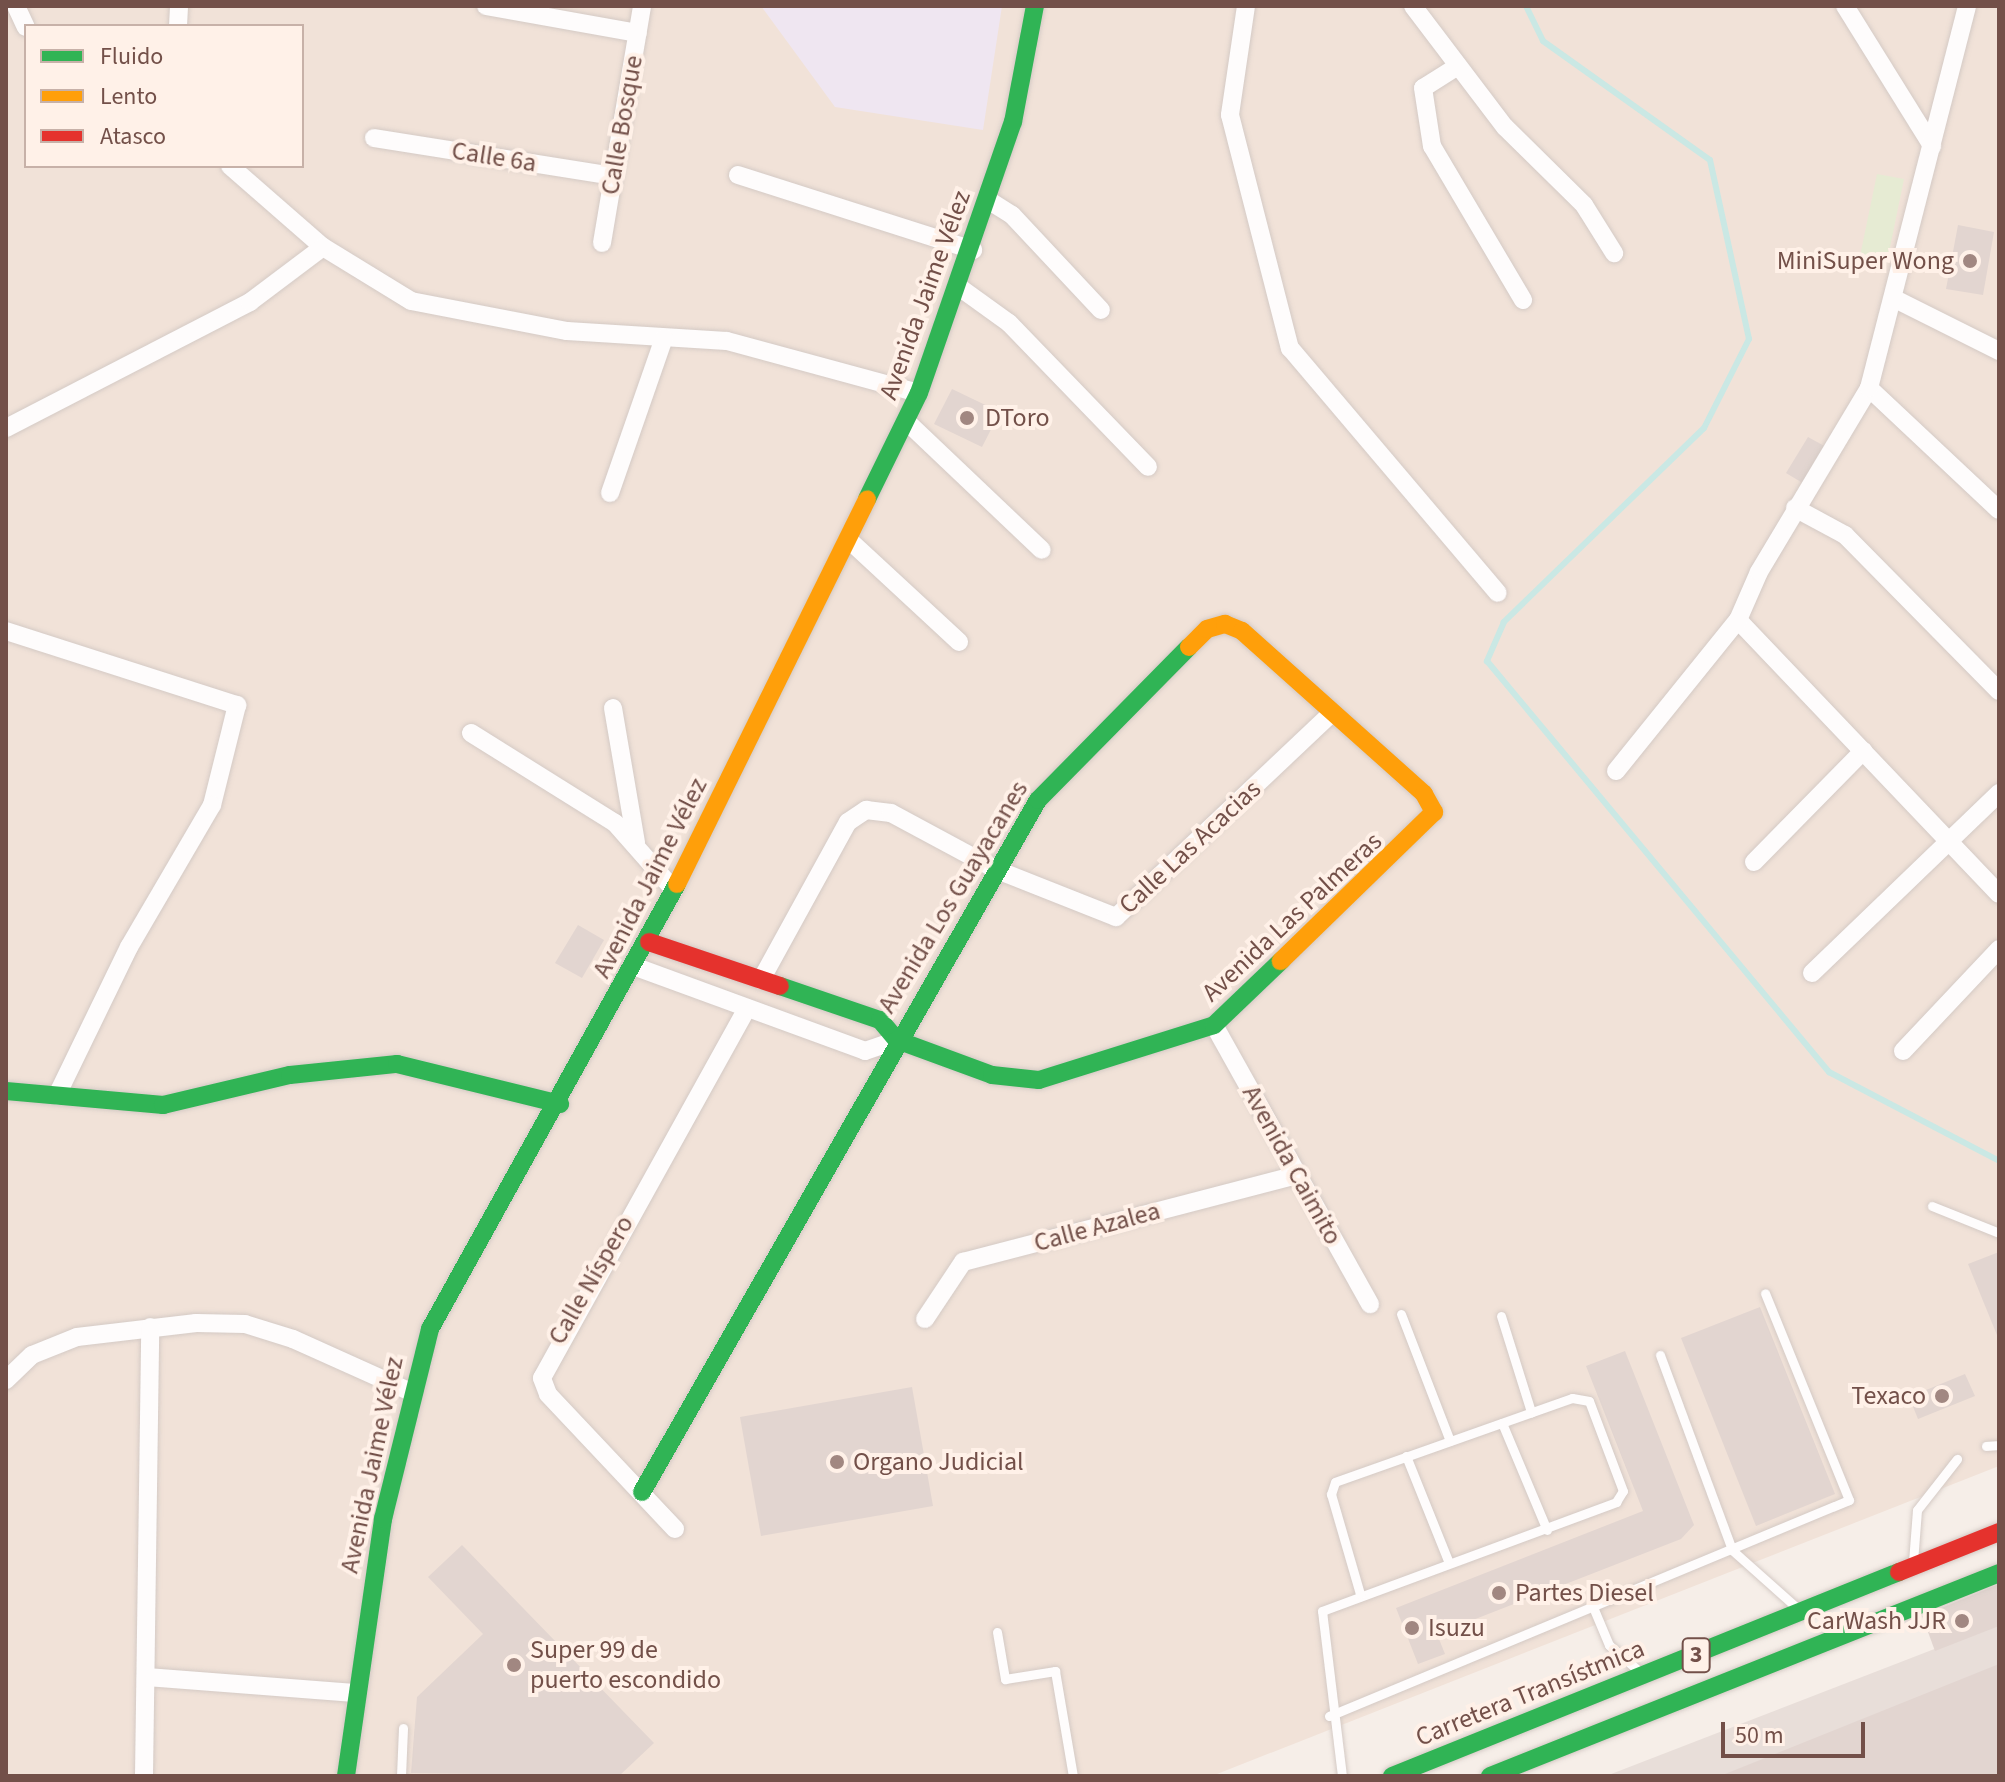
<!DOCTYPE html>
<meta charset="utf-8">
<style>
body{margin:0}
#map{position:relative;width:2005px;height:1782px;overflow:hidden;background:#f6eee8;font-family:"Source Sans 3",sans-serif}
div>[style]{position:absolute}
.residential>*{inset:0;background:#f1e2d8}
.industrial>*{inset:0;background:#e8ded9}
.education>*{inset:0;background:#efe6f1}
.green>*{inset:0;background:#e6ebd3}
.stream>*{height:6px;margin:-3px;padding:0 3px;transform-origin:3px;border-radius:3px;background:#cae8e4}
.building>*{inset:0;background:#e2d5d0}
.roads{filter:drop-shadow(0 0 2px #d4cac5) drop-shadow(0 0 2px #d4cac5)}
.lane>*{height:9px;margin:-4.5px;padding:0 4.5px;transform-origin:4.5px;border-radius:4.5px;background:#fefcfc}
.street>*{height:18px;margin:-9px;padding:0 9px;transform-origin:9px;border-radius:9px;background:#fefcfc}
.fast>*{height:18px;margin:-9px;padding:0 9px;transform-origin:9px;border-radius:9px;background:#30b455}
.slow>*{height:18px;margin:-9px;padding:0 9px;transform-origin:9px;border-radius:9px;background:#ff9f0a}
.jam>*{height:18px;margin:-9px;padding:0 9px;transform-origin:9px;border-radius:9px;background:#e5322d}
.dots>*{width:22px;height:22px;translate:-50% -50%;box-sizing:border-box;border:4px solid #fff1e8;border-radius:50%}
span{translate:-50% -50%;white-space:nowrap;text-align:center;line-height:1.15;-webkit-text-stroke:8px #fff1e8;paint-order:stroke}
.shield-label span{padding:2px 6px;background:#fff1e8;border:2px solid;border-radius:6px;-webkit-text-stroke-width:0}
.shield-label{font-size:24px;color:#735049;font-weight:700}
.street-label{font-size:26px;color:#735049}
.poi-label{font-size:26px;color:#735049}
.right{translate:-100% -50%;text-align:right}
.left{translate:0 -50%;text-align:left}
.frame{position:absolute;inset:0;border:8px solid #735049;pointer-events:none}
.legend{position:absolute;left:24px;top:24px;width:280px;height:144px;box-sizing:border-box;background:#fff1e8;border:2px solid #c7b1a8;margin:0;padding:10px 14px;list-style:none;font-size:24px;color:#735049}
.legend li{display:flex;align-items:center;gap:16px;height:40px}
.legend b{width:40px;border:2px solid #c7b1a8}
.scale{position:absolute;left:1721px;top:1722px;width:144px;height:36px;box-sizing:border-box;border:4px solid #735049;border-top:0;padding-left:10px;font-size:24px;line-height:28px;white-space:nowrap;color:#735049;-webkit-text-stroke:6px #fff1e8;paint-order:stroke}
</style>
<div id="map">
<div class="residential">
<i style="clip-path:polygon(evenodd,6px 6px,1999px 6px,1999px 1466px,1212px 1776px,6px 1776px,6px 6px,26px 26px,302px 26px,302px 166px,26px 166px,26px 26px)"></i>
</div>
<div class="industrial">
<i style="clip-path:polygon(1999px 1624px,1999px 1776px,1606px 1776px)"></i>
</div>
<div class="education">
<i style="clip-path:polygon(761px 6px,1002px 6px,983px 130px,835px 107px)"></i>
</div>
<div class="green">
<i style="clip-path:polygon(1877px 174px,1904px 179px,1887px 262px,1860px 256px)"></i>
</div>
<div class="stream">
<i style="left:1526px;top:6px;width:39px;rotate:64deg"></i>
<i style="left:1543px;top:41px;width:205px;rotate:35.5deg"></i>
<i style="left:1710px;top:160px;width:183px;rotate:77.7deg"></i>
<i style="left:1749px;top:339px;width:100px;rotate:116.8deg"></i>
<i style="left:1704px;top:428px;width:279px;rotate:135.9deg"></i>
<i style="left:1504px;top:622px;width:43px;rotate:113.6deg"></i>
<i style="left:1487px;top:661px;width:535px;rotate:50.24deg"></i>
<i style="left:1829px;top:1072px;width:192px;rotate:27.6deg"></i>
</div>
<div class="building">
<i style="clip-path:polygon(1958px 225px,1994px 232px,1983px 295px,1946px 289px)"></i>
<i style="clip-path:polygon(952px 389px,1000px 412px,982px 447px,934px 424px)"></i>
<i style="clip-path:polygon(1808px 437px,1828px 448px,1806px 485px,1786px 473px)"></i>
<i style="clip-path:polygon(578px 925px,604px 940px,582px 978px,555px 963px)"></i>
<i style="clip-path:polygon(1999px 1252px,1999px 1340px,1968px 1264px)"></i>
<i style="clip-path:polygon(1760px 1307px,1835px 1494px,1756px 1526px,1681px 1338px)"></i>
<i style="clip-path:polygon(1625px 1351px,1694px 1525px,1681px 1539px,1437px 1634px,1445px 1654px,1418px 1664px,1396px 1608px,1643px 1511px,1586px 1366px)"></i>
<i style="clip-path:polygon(1965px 1374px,1975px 1396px,1918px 1419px,1909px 1397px)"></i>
<i style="clip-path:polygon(912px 1387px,933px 1506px,761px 1536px,740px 1417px)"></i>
<i style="clip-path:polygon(462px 1545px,654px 1743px,619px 1776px,411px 1773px,417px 1697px,483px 1634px,428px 1577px)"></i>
<i style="clip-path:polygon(1999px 1584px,1999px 1626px,1935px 1651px,1922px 1616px)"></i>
<i style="clip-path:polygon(1999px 1664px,1999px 1776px,1720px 1776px)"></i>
</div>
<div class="roads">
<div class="lane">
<i style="left:1932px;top:1206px;width:72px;rotate:21.9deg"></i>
<i style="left:1401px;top:1314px;width:136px;rotate:68.9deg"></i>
<i style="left:1501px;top:1316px;width:101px;rotate:72.6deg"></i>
<i style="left:1660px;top:1355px;width:208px;rotate:69.7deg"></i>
<i style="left:1732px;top:1550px;width:87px;rotate:41.7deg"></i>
<i style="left:1502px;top:1423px;width:116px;rotate:67.2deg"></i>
<i style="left:1986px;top:1446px;width:13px;rotate:-4deg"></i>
<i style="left:1406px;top:1456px;width:115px;rotate:68.1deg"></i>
<i style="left:1913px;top:1562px;width:52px;rotate:-85.6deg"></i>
<i style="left:1917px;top:1510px;width:65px;rotate:-51.9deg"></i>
<i style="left:1593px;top:1607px;width:41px;rotate:67.2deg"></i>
<i style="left:1609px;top:1645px;width:40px;rotate:41deg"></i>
<i style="left:997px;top:1632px;width:48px;rotate:80.3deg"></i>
<i style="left:1005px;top:1679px;width:51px;rotate:-9.1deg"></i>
<i style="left:1055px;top:1671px;width:107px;rotate:80.3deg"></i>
<i style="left:1329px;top:1716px;width:563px;rotate:-22.56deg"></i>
<i style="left:1849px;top:1500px;width:223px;rotate:-112.1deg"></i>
<i style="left:401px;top:1776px;width:48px;rotate:-87.6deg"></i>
<i style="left:1342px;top:1776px;width:166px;rotate:-96.9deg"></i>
<i style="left:1322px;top:1611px;width:314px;rotate:-20.3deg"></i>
<i style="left:1616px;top:1502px;width:13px;rotate:-58deg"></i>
<i style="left:1623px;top:1491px;width:96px;rotate:-110.7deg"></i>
<i style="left:1589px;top:1401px;width:17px;rotate:-170deg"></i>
<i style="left:1572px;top:1398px;width:251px;rotate:160.5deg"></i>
<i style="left:1335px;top:1482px;width:13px;rotate:108deg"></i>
<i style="left:1331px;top:1494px;width:104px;rotate:73.8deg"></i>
</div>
<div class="street">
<i style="left:16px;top:6px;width:23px;rotate:65deg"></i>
<i style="left:486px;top:6px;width:154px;rotate:10.1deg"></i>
<i style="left:1246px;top:6px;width:110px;rotate:98.4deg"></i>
<i style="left:1230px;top:115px;width:241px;rotate:75.6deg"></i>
<i style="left:1290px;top:348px;width:321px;rotate:49.7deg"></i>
<i style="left:1413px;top:6px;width:152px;rotate:52.8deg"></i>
<i style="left:1505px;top:127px;width:111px;rotate:44.6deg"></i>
<i style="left:1584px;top:205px;width:57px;rotate:58deg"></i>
<i style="left:1845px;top:6px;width:165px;rotate:58.1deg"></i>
<i style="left:178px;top:26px;width:20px;rotate:-87deg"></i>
<i style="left:1458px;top:66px;width:41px;rotate:147.8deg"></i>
<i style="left:1423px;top:88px;width:59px;rotate:81.2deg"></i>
<i style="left:1432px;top:146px;width:179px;rotate:59.4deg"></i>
<i style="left:374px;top:138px;width:242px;rotate:9deg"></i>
<i style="left:230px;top:166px;width:123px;rotate:41.1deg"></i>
<i style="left:323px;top:247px;width:103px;rotate:31.5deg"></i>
<i style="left:411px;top:301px;width:159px;rotate:10.9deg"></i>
<i style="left:567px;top:331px;width:160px;rotate:3.6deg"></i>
<i style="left:727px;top:341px;width:199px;rotate:15.2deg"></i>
<i style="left:738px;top:175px;width:247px;rotate:17.7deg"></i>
<i style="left:988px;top:200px;width:28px;rotate:32deg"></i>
<i style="left:1012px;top:215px;width:130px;rotate:46.9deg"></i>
<i style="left:602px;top:243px;width:240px;rotate:-80.4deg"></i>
<i style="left:959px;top:287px;width:62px;rotate:35.8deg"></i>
<i style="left:1009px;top:323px;width:200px;rotate:46deg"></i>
<i style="left:1893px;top:298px;width:119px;rotate:26.6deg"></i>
<i style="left:1869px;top:388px;width:178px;rotate:43.2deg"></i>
<i style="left:906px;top:421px;width:187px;rotate:43.5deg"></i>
<i style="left:6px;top:428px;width:275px;rotate:-27.3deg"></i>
<i style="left:250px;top:302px;width:91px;rotate:-37deg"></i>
<i style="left:610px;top:493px;width:164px;rotate:-70.8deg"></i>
<i style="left:1795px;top:508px;width:57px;rotate:28.4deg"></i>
<i style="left:1845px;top:535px;width:219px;rotate:45.4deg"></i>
<i style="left:849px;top:540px;width:150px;rotate:42.8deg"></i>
<i style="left:1738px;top:620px;width:378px;rotate:46.4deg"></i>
<i style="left:6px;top:631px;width:243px;rotate:17.8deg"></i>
<i style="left:237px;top:705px;width:103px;rotate:104deg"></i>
<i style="left:212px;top:805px;width:164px;rotate:120.3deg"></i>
<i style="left:129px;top:947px;width:165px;rotate:115.9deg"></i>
<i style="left:613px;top:708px;width:137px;rotate:80.3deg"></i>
<i style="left:471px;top:733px;width:170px;rotate:32deg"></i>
<i style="left:615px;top:823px;width:89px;rotate:48.6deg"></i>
<i style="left:1616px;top:771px;width:194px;rotate:-51.1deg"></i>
<i style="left:1738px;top:620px;width:52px;rotate:-66.4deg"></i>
<i style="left:1759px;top:572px;width:214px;rotate:-59.1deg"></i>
<i style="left:1869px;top:388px;width:394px;rotate:-75.6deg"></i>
<i style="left:1754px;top:862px;width:156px;rotate:-45.5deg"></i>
<i style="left:636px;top:967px;width:244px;rotate:20.1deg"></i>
<i style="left:865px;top:1051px;width:34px;rotate:-19deg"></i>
<i style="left:1812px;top:973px;width:260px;rotate:-43.9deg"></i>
<i style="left:761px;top:980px;width:180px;rotate:-61.2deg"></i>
<i style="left:848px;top:822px;width:22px;rotate:-34deg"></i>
<i style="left:866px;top:810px;width:25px;rotate:7deg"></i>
<i style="left:891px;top:813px;width:120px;rotate:28.3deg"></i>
<i style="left:997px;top:870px;width:128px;rotate:21.6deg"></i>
<i style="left:1116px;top:917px;width:296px;rotate:-43.4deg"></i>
<i style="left:1214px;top:1025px;width:320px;rotate:60.8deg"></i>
<i style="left:1903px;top:1051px;width:140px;rotate:-46.7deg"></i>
<i style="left:925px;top:1319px;width:69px;rotate:-56.3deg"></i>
<i style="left:963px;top:1262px;width:346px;rotate:-14.6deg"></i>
<i style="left:6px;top:1380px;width:36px;rotate:-44deg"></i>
<i style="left:32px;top:1355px;width:48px;rotate:-21.8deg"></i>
<i style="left:77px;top:1337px;width:120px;rotate:-6.7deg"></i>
<i style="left:196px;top:1323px;width:49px;rotate:1.2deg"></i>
<i style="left:245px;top:1324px;width:50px;rotate:17.4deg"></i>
<i style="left:293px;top:1339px;width:129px;rotate:24.2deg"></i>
<i style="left:675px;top:1529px;width:185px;rotate:-133.3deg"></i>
<i style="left:548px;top:1394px;width:17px;rotate:-111deg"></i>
<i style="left:542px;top:1378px;width:423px;rotate:-61deg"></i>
<i style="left:146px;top:1677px;width:210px;rotate:4.4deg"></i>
<i style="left:144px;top:1776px;width:449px;rotate:-89.2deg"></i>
</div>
<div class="fast">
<i style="left:867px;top:499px;width:118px;rotate:-63.9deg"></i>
<i style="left:919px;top:393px;width:287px;rotate:-70.9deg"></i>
<i style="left:1013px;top:122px;width:118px;rotate:-79.3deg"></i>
<i style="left:780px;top:986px;width:106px;rotate:18.8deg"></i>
<i style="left:880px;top:1020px;width:26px;rotate:50deg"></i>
<i style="left:897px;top:1040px;width:101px;rotate:20.2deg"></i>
<i style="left:992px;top:1075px;width:47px;rotate:6.1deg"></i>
<i style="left:1039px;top:1080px;width:183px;rotate:-17.4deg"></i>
<i style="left:1214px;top:1025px;width:93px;rotate:-43.7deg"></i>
<i style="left:6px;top:1091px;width:158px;rotate:5.1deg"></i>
<i style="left:163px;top:1105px;width:130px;rotate:-13.3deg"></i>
<i style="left:290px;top:1075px;width:108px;rotate:-5.9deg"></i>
<i style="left:397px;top:1064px;width:168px;rotate:13.8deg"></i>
<i style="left:642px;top:1492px;width:797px;rotate:-60.22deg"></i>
<i style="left:1038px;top:800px;width:215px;rotate:-45.4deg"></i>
<i style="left:346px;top:1776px;width:260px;rotate:-81.8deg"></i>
<i style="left:383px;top:1519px;width:196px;rotate:-76.1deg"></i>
<i style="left:430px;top:1329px;width:509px;rotate:-60.97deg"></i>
<i style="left:1392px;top:1776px;width:547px;rotate:-21.92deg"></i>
<i style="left:1490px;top:1776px;width:548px;rotate:-21.74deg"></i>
</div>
<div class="slow">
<i style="left:1189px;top:647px;width:25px;rotate:-45deg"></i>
<i style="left:1207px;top:629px;width:19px;rotate:-16deg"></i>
<i style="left:1225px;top:624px;width:18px;rotate:22deg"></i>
<i style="left:1242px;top:631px;width:244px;rotate:41.8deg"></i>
<i style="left:1424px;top:794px;width:21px;rotate:61deg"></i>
<i style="left:1434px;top:812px;width:214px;rotate:135.8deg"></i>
<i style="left:677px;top:884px;width:429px;rotate:-63.7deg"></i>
</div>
<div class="jam">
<i style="left:649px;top:942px;width:138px;rotate:18.6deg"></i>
<i style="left:1899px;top:1572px;width:108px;rotate:-21.8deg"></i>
</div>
</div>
<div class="dots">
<i style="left:1970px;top:261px;background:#a18781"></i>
<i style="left:967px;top:418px;background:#a18781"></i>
<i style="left:1942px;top:1396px;background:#a18781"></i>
<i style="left:837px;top:1462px;background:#a18781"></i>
<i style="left:1499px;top:1593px;background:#a18781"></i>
<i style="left:1962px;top:1621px;background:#a18781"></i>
<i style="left:1412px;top:1628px;background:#a18781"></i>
<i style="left:514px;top:1665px;background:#a18781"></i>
</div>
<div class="shield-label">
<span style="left:1696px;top:1655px">3</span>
</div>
<div class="street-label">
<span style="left:622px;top:125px;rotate:-80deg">Calle Bosque</span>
<span style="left:494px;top:157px;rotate:9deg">Calle 6a</span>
<span style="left:925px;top:295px;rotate:-70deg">Avenida Jaime Vélez</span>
<span style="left:1190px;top:847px;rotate:-43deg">Calle Las Acacias</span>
<span style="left:650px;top:878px;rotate:-63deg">Avenida Jaime Vélez</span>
<span style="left:953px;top:897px;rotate:-59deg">Avenida Los Guayacanes</span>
<span style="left:1292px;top:917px;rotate:-43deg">Avenida Las Palmeras</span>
<span style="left:1292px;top:1165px;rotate:61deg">Avenida Caimito</span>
<span style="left:1097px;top:1227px;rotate:-15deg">Calle Azalea</span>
<span style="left:591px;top:1280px;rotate:-60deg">Calle Níspero</span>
<span style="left:372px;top:1465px;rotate:-78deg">Avenida Jaime Vélez</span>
<span style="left:1530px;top:1693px;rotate:-22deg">Carretera Transístmica</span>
</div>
<div class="poi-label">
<span class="right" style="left:1954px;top:261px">MiniSuper Wong</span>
<span class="left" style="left:985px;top:418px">DToro</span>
<span class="right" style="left:1926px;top:1396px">Texaco</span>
<span class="left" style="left:853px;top:1462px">Organo Judicial</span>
<span class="left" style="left:1515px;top:1593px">Partes Diesel</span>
<span class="right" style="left:1946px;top:1621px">CarWash JJR</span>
<span class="left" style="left:1428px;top:1628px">Isuzu</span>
<span class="left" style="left:530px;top:1665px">Super 99 de<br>puerto escondido</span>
</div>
<div class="frame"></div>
<ul class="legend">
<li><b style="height:10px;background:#30b455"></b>Fluido</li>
<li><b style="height:10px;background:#ff9f0a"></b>Lento</li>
<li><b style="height:10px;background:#e5322d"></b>Atasco</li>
</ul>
<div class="scale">50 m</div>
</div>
